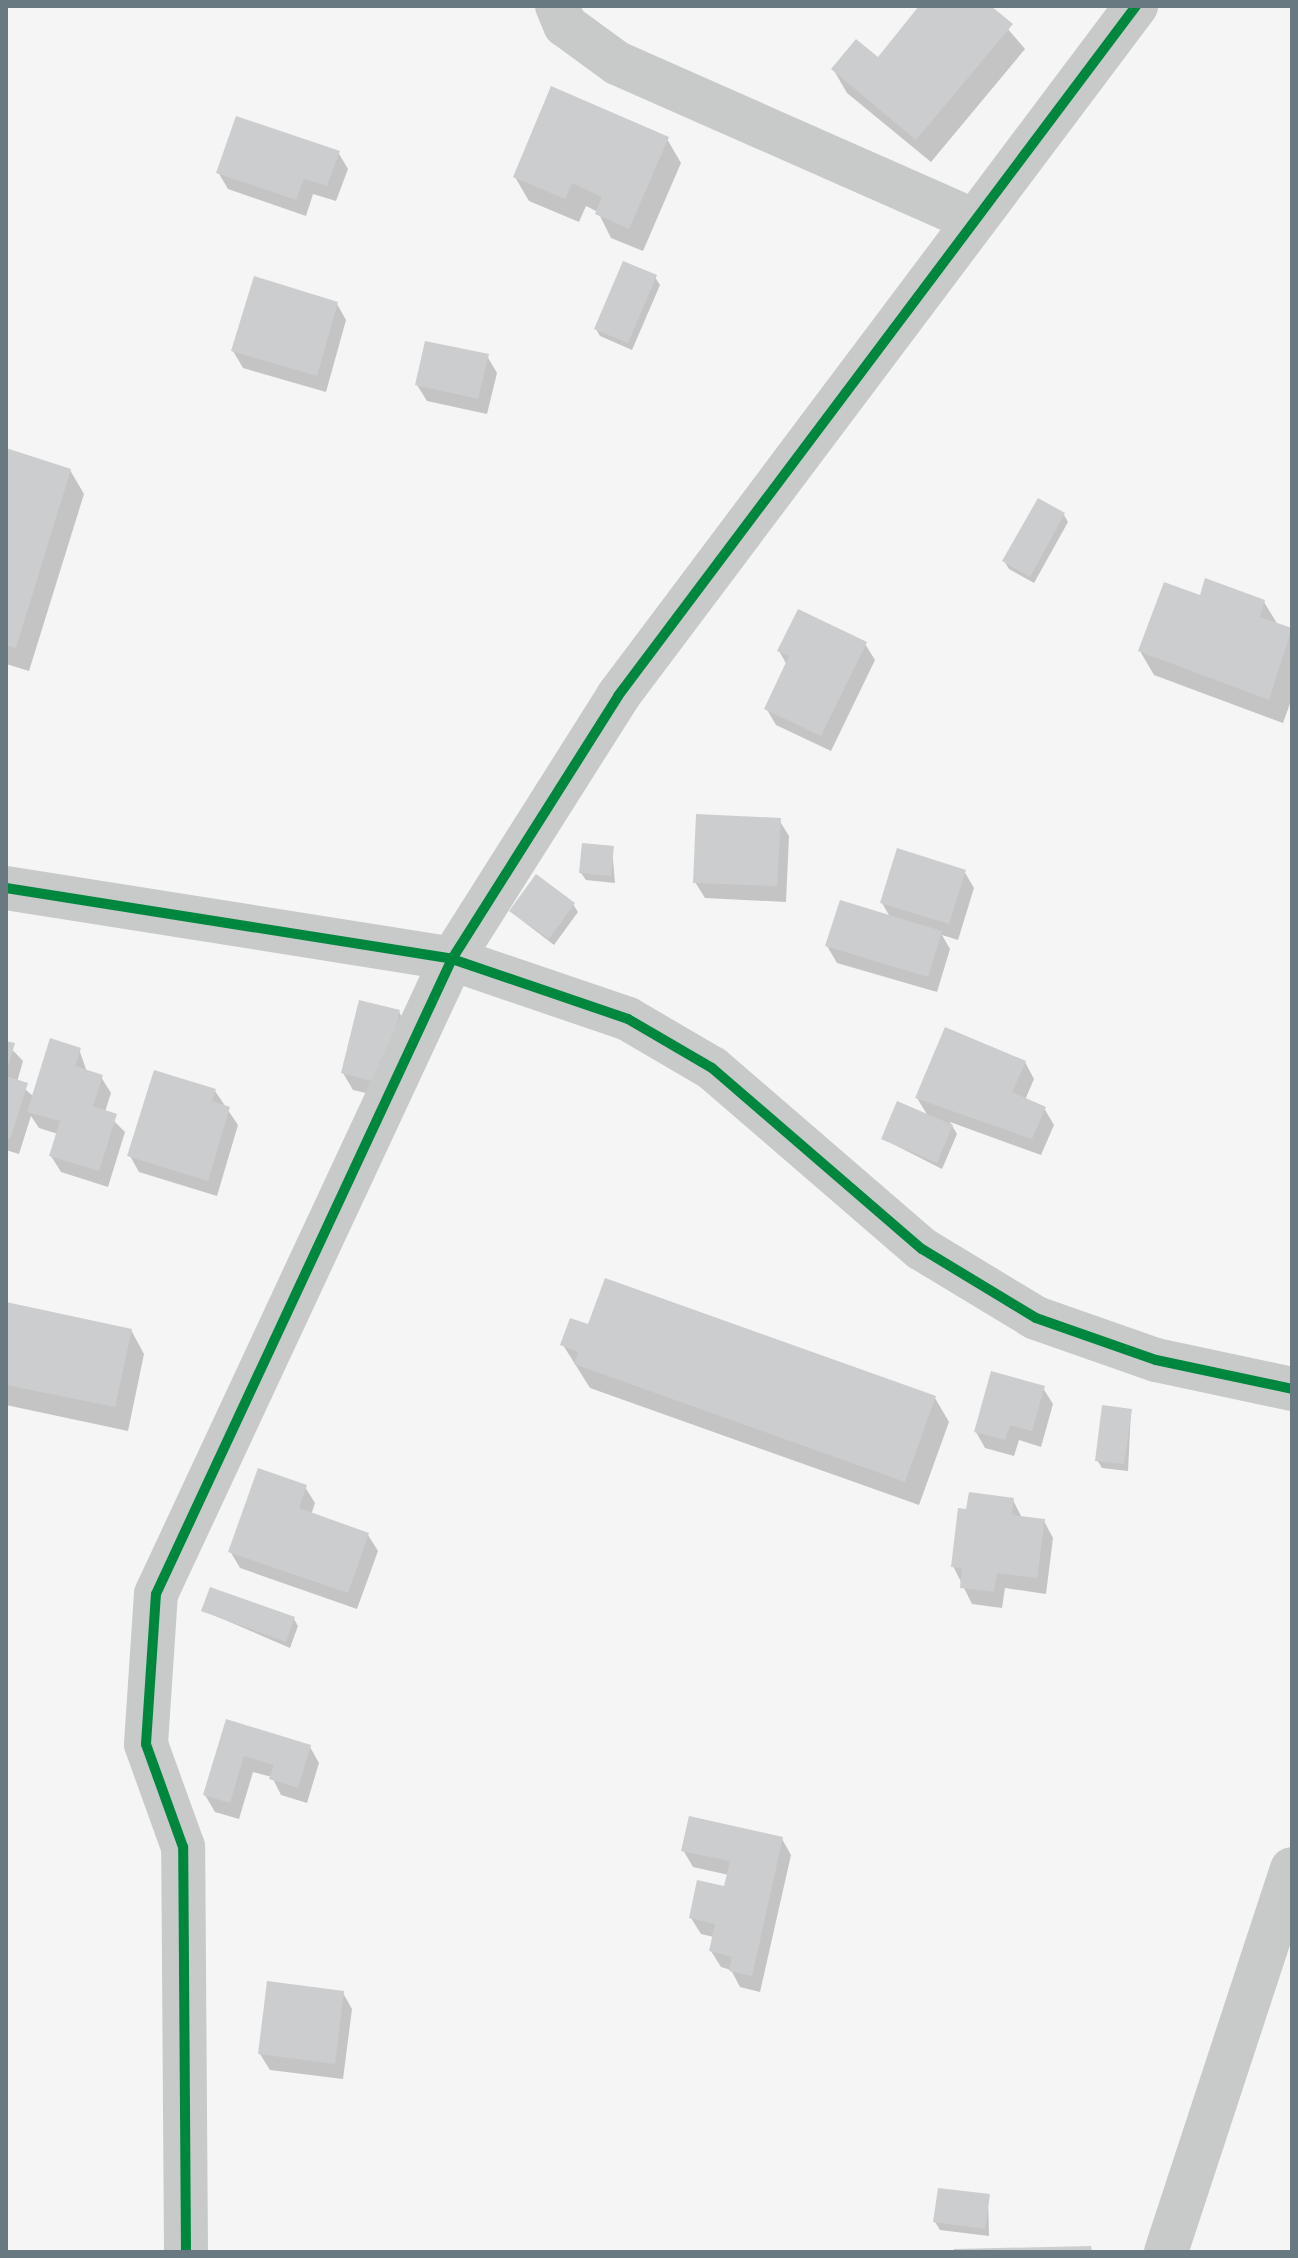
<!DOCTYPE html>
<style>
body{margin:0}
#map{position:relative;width:1298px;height:2258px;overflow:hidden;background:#f5f5f5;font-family:Manrope,sans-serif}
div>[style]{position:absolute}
.shadow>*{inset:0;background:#0003}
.building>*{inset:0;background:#cccdce}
.minor>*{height:44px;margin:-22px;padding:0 22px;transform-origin:22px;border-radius:22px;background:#c8caca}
.cycleway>*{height:10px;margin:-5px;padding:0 5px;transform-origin:5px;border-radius:5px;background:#00873e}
span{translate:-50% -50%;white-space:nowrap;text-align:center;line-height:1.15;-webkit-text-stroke:8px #fff;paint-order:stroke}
.frame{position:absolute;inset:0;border:8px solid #697981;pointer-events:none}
</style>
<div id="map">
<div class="shadow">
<i style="clip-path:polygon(922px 6px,988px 6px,1025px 49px,931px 162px,847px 93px,833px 69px,878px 59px)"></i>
<i style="clip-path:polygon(667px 139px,681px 163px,643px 251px,611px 238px,598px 212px,586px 206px,579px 222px,529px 201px,515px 177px)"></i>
<i style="clip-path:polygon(338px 152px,348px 169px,336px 201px,313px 194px,306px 216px,228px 189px,218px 172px)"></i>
<i style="clip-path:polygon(655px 277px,660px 285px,632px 350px,600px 336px,596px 329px)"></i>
<i style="clip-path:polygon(337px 304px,346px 320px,326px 392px,243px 368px,233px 351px)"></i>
<i style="clip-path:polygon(487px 356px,497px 373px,487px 414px,427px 401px,417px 385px)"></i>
<i style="clip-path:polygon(6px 450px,70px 470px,84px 494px,29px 671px,6px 664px)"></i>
<i style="clip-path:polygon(1064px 515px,1068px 522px,1034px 583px,1009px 569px,1004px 561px)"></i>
<i style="clip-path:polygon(1201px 597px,1264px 602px,1278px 625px,1292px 631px,1292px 698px,1283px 723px,1154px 675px,1140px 651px)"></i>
<i style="clip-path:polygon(865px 644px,875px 660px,831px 751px,776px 725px,766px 708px,787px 665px,779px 651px)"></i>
<i style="clip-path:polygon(779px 820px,789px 836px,786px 902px,705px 898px,695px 882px)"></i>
<i style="clip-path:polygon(612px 848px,615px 883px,586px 880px,581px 873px)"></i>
<i style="clip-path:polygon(964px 871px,974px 888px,958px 940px,942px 935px,950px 949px,937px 992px,837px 963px,827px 946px,890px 917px,882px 903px)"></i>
<i style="clip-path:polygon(573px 904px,578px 912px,554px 945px,511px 912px)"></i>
<i style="clip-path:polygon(399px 1012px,408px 1028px,392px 1099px,353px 1090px,343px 1073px)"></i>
<i style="clip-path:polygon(6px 1043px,23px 1061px,17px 1082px,34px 1097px,79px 1049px,87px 1072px,101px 1077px,111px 1093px,105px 1112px,125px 1132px,108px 1187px,61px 1172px,51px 1156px,58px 1134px,39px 1128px,31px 1116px,19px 1154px,6px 1150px)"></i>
<i style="clip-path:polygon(1025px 1062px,1034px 1079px,1025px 1100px,1044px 1108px,1054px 1125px,1041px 1155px,950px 1122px,957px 1134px,942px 1169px,883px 1139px,928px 1116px,917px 1098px)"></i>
<i style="clip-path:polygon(215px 1091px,238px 1125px,217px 1196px,139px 1172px,130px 1156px)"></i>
<i style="clip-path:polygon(6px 1304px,131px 1330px,144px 1354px,128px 1431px,6px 1405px)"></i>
<i style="clip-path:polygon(563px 1345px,935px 1398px,949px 1422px,919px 1505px,590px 1388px)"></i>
<i style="clip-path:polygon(1043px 1388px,1053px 1404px,1041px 1447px,1019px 1440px,1014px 1456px,985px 1448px,976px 1432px)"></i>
<i style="clip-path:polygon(1131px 1411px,1128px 1471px,1102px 1468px,1097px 1460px)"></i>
<i style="clip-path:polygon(305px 1487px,315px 1503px,311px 1515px,368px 1535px,378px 1551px,357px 1609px,240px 1568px,230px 1551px)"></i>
<i style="clip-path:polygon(1013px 1500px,1022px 1518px,1044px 1521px,1053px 1538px,1046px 1594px,1005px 1588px,1002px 1608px,972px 1604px,953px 1566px,968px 1511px)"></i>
<i style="clip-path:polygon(204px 1611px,294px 1619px,298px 1626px,290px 1648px)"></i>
<i style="clip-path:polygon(227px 1722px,310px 1747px,319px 1763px,307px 1803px,281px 1795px,272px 1777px,253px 1772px,239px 1819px,215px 1812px,205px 1795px)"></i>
<i style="clip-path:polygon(782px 1839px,791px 1855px,760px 1992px,740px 1987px,731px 1970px,721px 1967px,711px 1951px,714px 1937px,701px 1934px,691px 1918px,726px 1888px,729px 1875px,693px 1867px,683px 1850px)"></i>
<i style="clip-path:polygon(343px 1993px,352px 2009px,343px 2079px,270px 2070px,260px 2054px)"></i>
<i style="clip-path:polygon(988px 2196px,989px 2236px,940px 2230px,935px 2222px)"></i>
</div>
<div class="building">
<i style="clip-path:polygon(919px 6px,991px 6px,1013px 24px,916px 140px,831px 69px,856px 39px,878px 57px)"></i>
<i style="clip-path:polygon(551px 86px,669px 137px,629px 229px,595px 214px,602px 197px,572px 183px,565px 199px,513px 177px)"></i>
<i style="clip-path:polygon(236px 116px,340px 151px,327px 186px,304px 179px,296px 200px,216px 173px)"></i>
<i style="clip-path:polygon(623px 261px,657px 275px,628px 343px,594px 329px)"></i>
<i style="clip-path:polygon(254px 276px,338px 302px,317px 376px,231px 351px)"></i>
<i style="clip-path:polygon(425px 341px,489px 354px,478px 399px,415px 385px)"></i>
<i style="clip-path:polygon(6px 448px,71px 469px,16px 648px,6px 645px)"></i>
<i style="clip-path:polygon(1038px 498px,1065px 513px,1030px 577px,1002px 561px)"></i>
<i style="clip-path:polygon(1205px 578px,1265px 600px,1260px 617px,1292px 628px,1269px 700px,1138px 651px,1164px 582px,1200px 595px)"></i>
<i style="clip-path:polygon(798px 609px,867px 642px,821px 736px,764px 709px,789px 656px,777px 651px)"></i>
<i style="clip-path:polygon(696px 814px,781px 818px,777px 886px,693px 883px)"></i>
<i style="clip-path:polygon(582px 843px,614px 846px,611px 876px,579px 873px)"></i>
<i style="clip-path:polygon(897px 848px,966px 870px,949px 924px,880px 903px)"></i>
<i style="clip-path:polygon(536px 874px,575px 903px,549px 939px,509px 911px)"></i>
<i style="clip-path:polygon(840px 900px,942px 931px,928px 977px,825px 946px)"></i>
<i style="clip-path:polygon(359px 1000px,400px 1010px,383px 1084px,341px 1073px)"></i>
<i style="clip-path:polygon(945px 1027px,1026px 1061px,1012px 1092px,1046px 1107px,1032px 1139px,915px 1098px)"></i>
<i style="clip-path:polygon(50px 1038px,81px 1048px,75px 1066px,103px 1075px,93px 1106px,117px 1114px,99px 1171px,49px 1156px,60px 1121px,27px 1112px)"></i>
<i style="clip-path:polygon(6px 1041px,15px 1043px,7px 1070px,6px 1070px)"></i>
<i style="clip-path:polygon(154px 1070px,216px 1089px,212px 1101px,230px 1107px,208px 1181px,127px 1156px)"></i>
<i style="clip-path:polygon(6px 1076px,28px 1083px,10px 1139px,6px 1137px)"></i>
<i style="clip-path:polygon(897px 1101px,953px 1125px,937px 1163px,881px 1139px)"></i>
<i style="clip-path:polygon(605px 1278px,936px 1396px,905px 1482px,574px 1364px,578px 1352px,560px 1345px,570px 1318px,588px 1324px)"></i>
<i style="clip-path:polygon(6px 1302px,132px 1329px,115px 1407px,6px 1385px)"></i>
<i style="clip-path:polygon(991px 1371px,1045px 1386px,1032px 1431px,1010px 1425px,1005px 1440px,974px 1432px)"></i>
<i style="clip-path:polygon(1102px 1405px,1132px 1409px,1124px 1464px,1095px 1461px)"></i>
<i style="clip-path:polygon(258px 1468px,307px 1485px,299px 1508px,369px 1533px,348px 1593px,228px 1552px)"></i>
<i style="clip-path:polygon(969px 1492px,1014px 1498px,1012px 1515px,1045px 1519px,1037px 1578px,997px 1573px,994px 1592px,960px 1588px,962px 1568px,951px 1567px,958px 1508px,966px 1509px)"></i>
<i style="clip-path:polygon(210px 1587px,295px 1617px,286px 1642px,201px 1611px)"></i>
<i style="clip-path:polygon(226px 1719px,311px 1745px,298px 1788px,269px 1779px,274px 1765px,244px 1756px,230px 1803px,203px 1795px)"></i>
<i style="clip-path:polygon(689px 1816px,783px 1837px,752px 1976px,729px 1971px,732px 1957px,709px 1951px,715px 1924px,689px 1918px,697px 1880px,724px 1886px,730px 1861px,681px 1851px)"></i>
<i style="clip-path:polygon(267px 1981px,344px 1991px,335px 2064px,258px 2054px)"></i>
<i style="clip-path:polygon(938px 2188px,990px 2194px,985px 2229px,933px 2222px)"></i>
<i style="clip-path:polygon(1091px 2246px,1092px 2252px,954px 2252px,954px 2249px)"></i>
</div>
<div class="minor">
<i style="left:557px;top:6px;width:21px;rotate:67deg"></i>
<i style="left:565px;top:25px;width:64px;rotate:36.2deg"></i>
<i style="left:617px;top:63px;width:386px;rotate:23.8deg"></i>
<i style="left:6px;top:888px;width:452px;rotate:9deg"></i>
<i style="left:452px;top:959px;width:186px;rotate:18.8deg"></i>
<i style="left:628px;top:1019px;width:97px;rotate:30.3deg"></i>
<i style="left:712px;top:1068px;width:277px;rotate:40.8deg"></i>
<i style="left:922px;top:1249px;width:133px;rotate:31.2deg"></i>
<i style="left:1036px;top:1318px;width:127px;rotate:19.3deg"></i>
<i style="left:1156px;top:1360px;width:139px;rotate:12deg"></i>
<i style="left:186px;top:2252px;width:405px;rotate:-90.4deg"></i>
<i style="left:183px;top:1847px;width:109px;rotate:-109.8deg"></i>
<i style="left:146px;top:1744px;width:150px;rotate:-86.2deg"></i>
<i style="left:156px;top:1594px;width:701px;rotate:-65.01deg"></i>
<i style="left:452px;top:959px;width:311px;rotate:-57.7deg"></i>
<i style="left:618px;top:696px;width:863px;rotate:-53.1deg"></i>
<i style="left:1166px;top:2252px;width:403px;rotate:-71.8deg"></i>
</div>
<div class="cycleway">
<i style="left:6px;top:888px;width:452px;rotate:9deg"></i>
<i style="left:452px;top:959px;width:186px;rotate:18.8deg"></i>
<i style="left:628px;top:1019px;width:97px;rotate:30.3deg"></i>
<i style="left:712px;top:1068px;width:277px;rotate:40.8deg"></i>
<i style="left:922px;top:1249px;width:133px;rotate:31.2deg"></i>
<i style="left:1036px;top:1318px;width:127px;rotate:19.3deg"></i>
<i style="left:1156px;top:1360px;width:139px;rotate:12deg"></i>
<i style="left:186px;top:2252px;width:405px;rotate:-90.4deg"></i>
<i style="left:183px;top:1847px;width:109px;rotate:-109.8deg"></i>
<i style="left:146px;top:1744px;width:150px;rotate:-86.2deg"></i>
<i style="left:156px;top:1594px;width:701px;rotate:-65.01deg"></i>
<i style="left:452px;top:959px;width:311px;rotate:-57.7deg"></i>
<i style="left:618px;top:696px;width:863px;rotate:-53.1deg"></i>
</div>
<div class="frame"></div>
</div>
